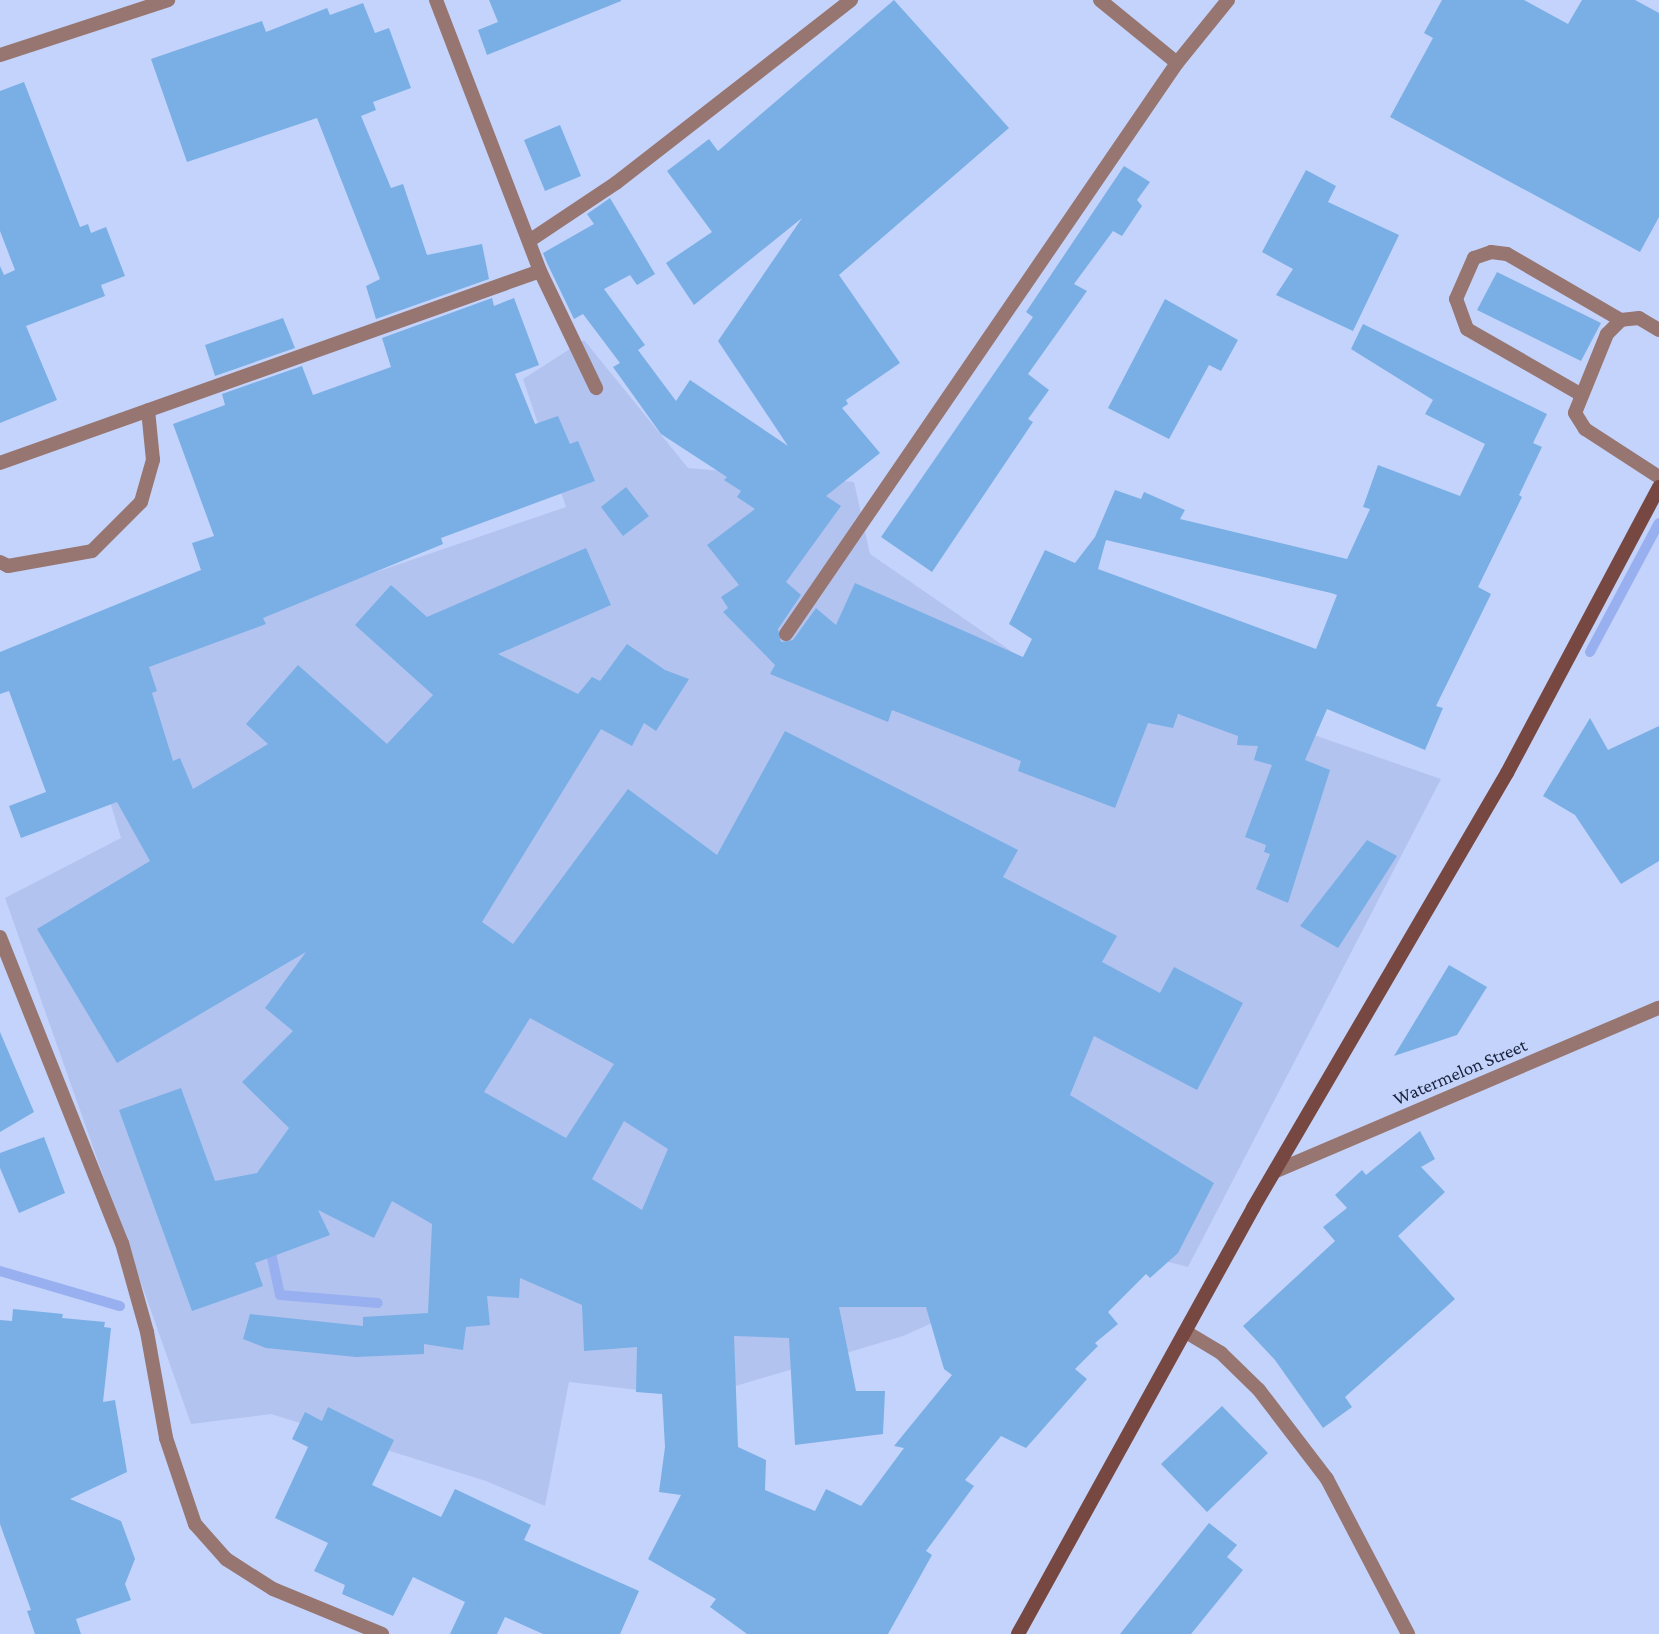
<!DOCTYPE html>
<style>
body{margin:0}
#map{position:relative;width:1659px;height:1634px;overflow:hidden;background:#c4d3fb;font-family:"Crimson Pro",serif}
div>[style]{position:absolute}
.built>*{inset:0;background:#b3c3ef}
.stream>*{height:10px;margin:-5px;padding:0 5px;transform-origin:5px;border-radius:5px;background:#99b0f0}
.building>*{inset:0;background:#79afe5}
.lane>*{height:14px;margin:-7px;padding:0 7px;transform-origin:7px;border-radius:7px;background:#977570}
.street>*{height:14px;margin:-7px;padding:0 7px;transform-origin:7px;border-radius:7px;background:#977570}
.secondary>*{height:14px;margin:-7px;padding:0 7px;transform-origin:7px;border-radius:7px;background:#774841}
span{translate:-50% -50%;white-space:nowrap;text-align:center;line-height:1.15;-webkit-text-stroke:5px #c4d3fb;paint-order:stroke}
.street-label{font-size:19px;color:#1a223b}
</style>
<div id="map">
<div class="built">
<i style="clip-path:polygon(584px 340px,688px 468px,854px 482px,870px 554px,1100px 712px,1265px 718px,1441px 779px,1188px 1267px,1106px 1246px,903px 1336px,699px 1397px,569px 1382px,545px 1506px,486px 1481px,271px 1414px,191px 1424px,5px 898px,121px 838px,72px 676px,566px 507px,523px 379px)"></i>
</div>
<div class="stream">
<i style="left:1590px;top:652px;width:146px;rotate:-61.9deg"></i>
<i style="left:269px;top:1244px;width:52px;rotate:77.8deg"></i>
<i style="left:280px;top:1295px;width:98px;rotate:4.7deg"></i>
<i style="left:0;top:1271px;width:125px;rotate:16.3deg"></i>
</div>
<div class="building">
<i style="clip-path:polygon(489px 0,621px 0,621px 1px,487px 55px,478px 30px,498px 22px)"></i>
<i style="clip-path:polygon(evenodd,894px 0,1009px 128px,839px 275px,900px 363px,846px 400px,848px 404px,842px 408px,880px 453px,826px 496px,841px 506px,786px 582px,801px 595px,778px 629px,781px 642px,793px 640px,816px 608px,836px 625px,855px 583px,1023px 657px,1032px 639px,1009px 624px,1045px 550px,1075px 563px,1095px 537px,1115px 490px,1141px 499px,1144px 492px,1185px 510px,1180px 519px,1347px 559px,1370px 509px,1363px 507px,1378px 465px,1460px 496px,1485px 444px,1425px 414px,1433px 400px,1351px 349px,1363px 324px,1547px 414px,1533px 443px,1542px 447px,1519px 495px,1522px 497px,1478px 587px,1491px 594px,1436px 706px,1443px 708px,1425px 750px,1327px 709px,1305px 760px,1330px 770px,1288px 903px,1256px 889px,1270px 854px,1264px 852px,1266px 845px,1245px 837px,1272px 765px,1254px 760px,1258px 746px,1237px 745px,1238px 736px,1178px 714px,1173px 728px,1148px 723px,1115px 808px,1018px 771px,1021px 761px,892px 710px,888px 722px,770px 674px,775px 665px,723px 612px,728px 608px,721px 597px,739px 585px,707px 545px,755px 509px,737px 497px,741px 491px,724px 480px,727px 477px,661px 434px,613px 367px,620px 363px,583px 314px,574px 319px,547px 263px,543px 253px,594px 224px,587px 214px,610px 198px,655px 274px,637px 285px,630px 275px,604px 289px,645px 345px,638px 350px,676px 401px,690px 380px,788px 446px,718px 341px,802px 218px,694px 305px,666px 263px,712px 232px,667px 171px,709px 139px,718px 151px,894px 0,1106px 540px,1331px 593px,1337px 595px,1316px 649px,1098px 569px,1106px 540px)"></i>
<i style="clip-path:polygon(1442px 0,1524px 0,1568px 24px,1582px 0,1635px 0,1659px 13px,1659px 217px,1640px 252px,1390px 117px,1433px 38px,1424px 33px)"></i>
<i style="clip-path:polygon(363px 3px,375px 33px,389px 28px,411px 88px,373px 102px,376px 110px,361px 116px,391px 188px,403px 184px,427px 255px,482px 244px,489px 279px,376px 319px,366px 286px,380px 279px,317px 118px,187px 162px,151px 59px,262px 21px,266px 32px,327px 8px,330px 15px)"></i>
<i style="clip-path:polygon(24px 82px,80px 227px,88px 224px,91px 233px,106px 227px,125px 276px,101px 285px,105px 296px,26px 326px,57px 400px,0 423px,0 266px,4px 275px,15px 270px,0 231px,0 91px)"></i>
<i style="clip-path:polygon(560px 125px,581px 176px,545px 191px,524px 140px)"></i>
<i style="clip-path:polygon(1124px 166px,1150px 182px,1137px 200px,1142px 206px,1122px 236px,1113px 231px,1074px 284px,1087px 291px,1028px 374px,1049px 390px,1028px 419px,1033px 422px,932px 572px,881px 537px,1033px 317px,1026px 312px)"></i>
<i style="clip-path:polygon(1306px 170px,1336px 186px,1328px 202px,1399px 235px,1353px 331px,1276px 295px,1293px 269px,1262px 252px)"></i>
<i style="clip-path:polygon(1497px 272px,1601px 323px,1581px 361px,1477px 310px)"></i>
<i style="clip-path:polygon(evenodd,492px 298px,494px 306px,514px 298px,539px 365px,515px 374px,535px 424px,558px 416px,570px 444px,578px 441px,595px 481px,441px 538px,443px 544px,263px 618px,266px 624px,149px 667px,157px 691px,152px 693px,173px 761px,180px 758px,193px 789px,268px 744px,246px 724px,298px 665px,387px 744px,433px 695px,355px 625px,391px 585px,427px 617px,586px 548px,611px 605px,498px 654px,578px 694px,592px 677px,600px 681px,627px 644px,665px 670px,689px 679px,656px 731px,644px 723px,632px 746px,601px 729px,482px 922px,513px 944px,628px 789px,717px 855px,785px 731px,1018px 850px,1003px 877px,1117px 936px,1102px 962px,1160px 993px,1174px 967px,1243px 1003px,1197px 1090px,1094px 1036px,1070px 1095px,1214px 1183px,1178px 1253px,1150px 1278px,1146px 1274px,1108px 1312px,1118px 1324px,1095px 1343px,1098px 1346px,1075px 1369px,1087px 1379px,1026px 1448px,1001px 1436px,965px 1480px,974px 1486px,926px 1551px,932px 1555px,888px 1634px,747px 1634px,710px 1607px,716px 1599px,648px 1559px,681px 1495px,659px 1492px,665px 1447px,662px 1394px,636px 1392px,637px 1347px,584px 1351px,582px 1305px,520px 1278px,519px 1298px,487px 1296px,490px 1325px,466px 1327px,463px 1350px,424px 1344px,424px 1354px,356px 1357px,266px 1348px,243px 1339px,250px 1314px,363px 1326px,363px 1317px,428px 1313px,432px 1224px,392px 1201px,374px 1238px,318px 1210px,330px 1235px,255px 1263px,263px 1286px,192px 1311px,119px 1110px,181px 1088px,215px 1181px,257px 1173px,289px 1128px,242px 1082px,293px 1031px,265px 1008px,306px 952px,117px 1063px,37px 929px,150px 861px,117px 802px,21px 838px,9px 806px,46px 792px,9px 691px,0 694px,0 652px,201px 570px,192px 543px,214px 536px,173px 424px,225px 405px,222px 394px,302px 366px,313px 395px,391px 367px,382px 338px,492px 298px,530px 1018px,614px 1064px,566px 1138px,484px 1092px,530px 1018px,492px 298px,624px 1121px,668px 1149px,642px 1210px,592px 1179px,624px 1121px,492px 298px,839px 1307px,926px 1307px,944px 1369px,952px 1375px,894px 1446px,904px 1448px,861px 1506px,826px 1489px,815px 1511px,765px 1490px,766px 1460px,738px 1447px,734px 1336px,789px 1338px,795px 1445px,883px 1434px,885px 1391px,856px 1391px,839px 1307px)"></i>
<i style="clip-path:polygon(1165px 299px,1238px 340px,1221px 371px,1209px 365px,1169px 439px,1108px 408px)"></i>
<i style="clip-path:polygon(283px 318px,295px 348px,215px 376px,205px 345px)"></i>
<i style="clip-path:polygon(626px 487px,649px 516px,623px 536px,601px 507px)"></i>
<i style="clip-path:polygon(1590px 718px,1608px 750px,1659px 726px,1659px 861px,1621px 884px,1575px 815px,1543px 796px)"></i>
<i style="clip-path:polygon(1367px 840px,1397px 856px,1338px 948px,1300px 926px)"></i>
<i style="clip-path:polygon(1449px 965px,1487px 987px,1457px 1035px,1394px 1056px)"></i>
<i style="clip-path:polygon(0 1032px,34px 1112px,0 1132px)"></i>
<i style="clip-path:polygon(1420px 1131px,1435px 1159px,1421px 1167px,1445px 1192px,1398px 1236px,1455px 1299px,1345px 1397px,1352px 1407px,1323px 1428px,1275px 1360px,1243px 1326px,1335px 1241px,1323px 1227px,1347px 1208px,1335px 1195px,1362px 1170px,1366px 1175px)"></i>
<i style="clip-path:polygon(44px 1137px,65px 1193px,19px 1213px,0 1168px,0 1153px)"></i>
<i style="clip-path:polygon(13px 1309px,63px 1314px,62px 1318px,105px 1322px,104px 1327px,111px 1328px,103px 1402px,115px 1400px,127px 1472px,70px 1499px,121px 1521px,135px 1559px,125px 1584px,131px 1600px,76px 1619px,81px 1634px,35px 1634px,27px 1611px,31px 1610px,0 1524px,0 1320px,12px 1321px)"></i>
<i style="clip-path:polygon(1222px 1406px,1268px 1453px,1207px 1512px,1161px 1464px)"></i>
<i style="clip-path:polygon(328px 1407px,394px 1440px,372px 1485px,441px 1517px,455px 1489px,531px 1525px,524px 1540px,639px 1591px,620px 1634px,543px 1634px,505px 1617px,497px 1634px,450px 1634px,465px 1602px,413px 1577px,393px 1616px,342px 1594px,345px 1585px,314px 1571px,328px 1543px,275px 1518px,308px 1447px,292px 1439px,305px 1412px,322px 1421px)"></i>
<i style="clip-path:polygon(1209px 1523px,1237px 1545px,1227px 1557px,1243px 1570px,1191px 1634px,1120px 1634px)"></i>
</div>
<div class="lane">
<i style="left:1659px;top:330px;width:23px;rotate:-149deg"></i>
<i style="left:1639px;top:318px;width:18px;rotate:174deg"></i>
<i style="left:1621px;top:320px;width:20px;rotate:135deg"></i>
<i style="left:1607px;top:334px;width:85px;rotate:112.1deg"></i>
<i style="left:1575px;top:413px;width:19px;rotate:58deg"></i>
<i style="left:1585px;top:429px;width:88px;rotate:33deg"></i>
<i style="left:1580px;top:394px;width:130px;rotate:-150.1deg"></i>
<i style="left:1467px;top:329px;width:32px;rotate:-110deg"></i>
<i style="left:1456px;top:299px;width:45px;rotate:-66.3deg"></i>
<i style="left:1474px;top:258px;width:18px;rotate:-19deg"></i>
<i style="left:1491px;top:252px;width:16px;rotate:7deg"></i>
<i style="left:1507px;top:254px;width:132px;rotate:30.1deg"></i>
<i style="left:0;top:562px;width:9px;rotate:27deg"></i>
<i style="left:8px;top:566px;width:85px;rotate:-10.1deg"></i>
<i style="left:92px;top:551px;width:69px;rotate:-45deg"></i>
<i style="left:141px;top:502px;width:44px;rotate:-74.1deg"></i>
<i style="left:153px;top:460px;width:50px;rotate:-95.7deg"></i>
</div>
<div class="street">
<i style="left:436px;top:0;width:290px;rotate:69deg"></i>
<i style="left:540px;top:271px;width:130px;rotate:64.4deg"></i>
<i style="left:1100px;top:0;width:99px;rotate:39.3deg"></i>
<i style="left:0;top:55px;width:177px;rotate:-18.1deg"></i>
<i style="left:529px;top:241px;width:105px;rotate:-33.7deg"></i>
<i style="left:616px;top:183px;width:298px;rotate:-37.9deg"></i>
<i style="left:0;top:463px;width:573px;rotate:-19.57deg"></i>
<i style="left:786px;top:634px;width:692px;rotate:-55.6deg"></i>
<i style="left:1177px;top:63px;width:81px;rotate:-51deg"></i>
<i style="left:0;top:937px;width:329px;rotate:68.3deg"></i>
<i style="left:122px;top:1243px;width:92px;rotate:74.3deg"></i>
<i style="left:147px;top:1332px;width:108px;rotate:79.8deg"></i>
<i style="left:166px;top:1438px;width:91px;rotate:71.4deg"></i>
<i style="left:195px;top:1524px;width:47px;rotate:48.5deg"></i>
<i style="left:226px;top:1559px;width:56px;rotate:32.6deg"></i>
<i style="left:273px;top:1589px;width:118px;rotate:22.4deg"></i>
<i style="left:1276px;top:1171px;width:416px;rotate:-23.1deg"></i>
<i style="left:1186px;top:1332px;width:41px;rotate:31deg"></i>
<i style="left:1221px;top:1353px;width:53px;rotate:44.2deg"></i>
<i style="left:1259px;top:1390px;width:112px;rotate:52.6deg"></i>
<i style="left:1327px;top:1479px;width:175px;rotate:62.4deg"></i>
</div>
<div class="secondary">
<i style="left:1018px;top:1634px;width:487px;rotate:-61.1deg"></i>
<i style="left:1253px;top:1208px;width:504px;rotate:-59.72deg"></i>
<i style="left:1507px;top:773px;width:324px;rotate:-62deg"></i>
</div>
<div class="street-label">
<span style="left:1460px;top:1072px;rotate:-23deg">Watermelon Street</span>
</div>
</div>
